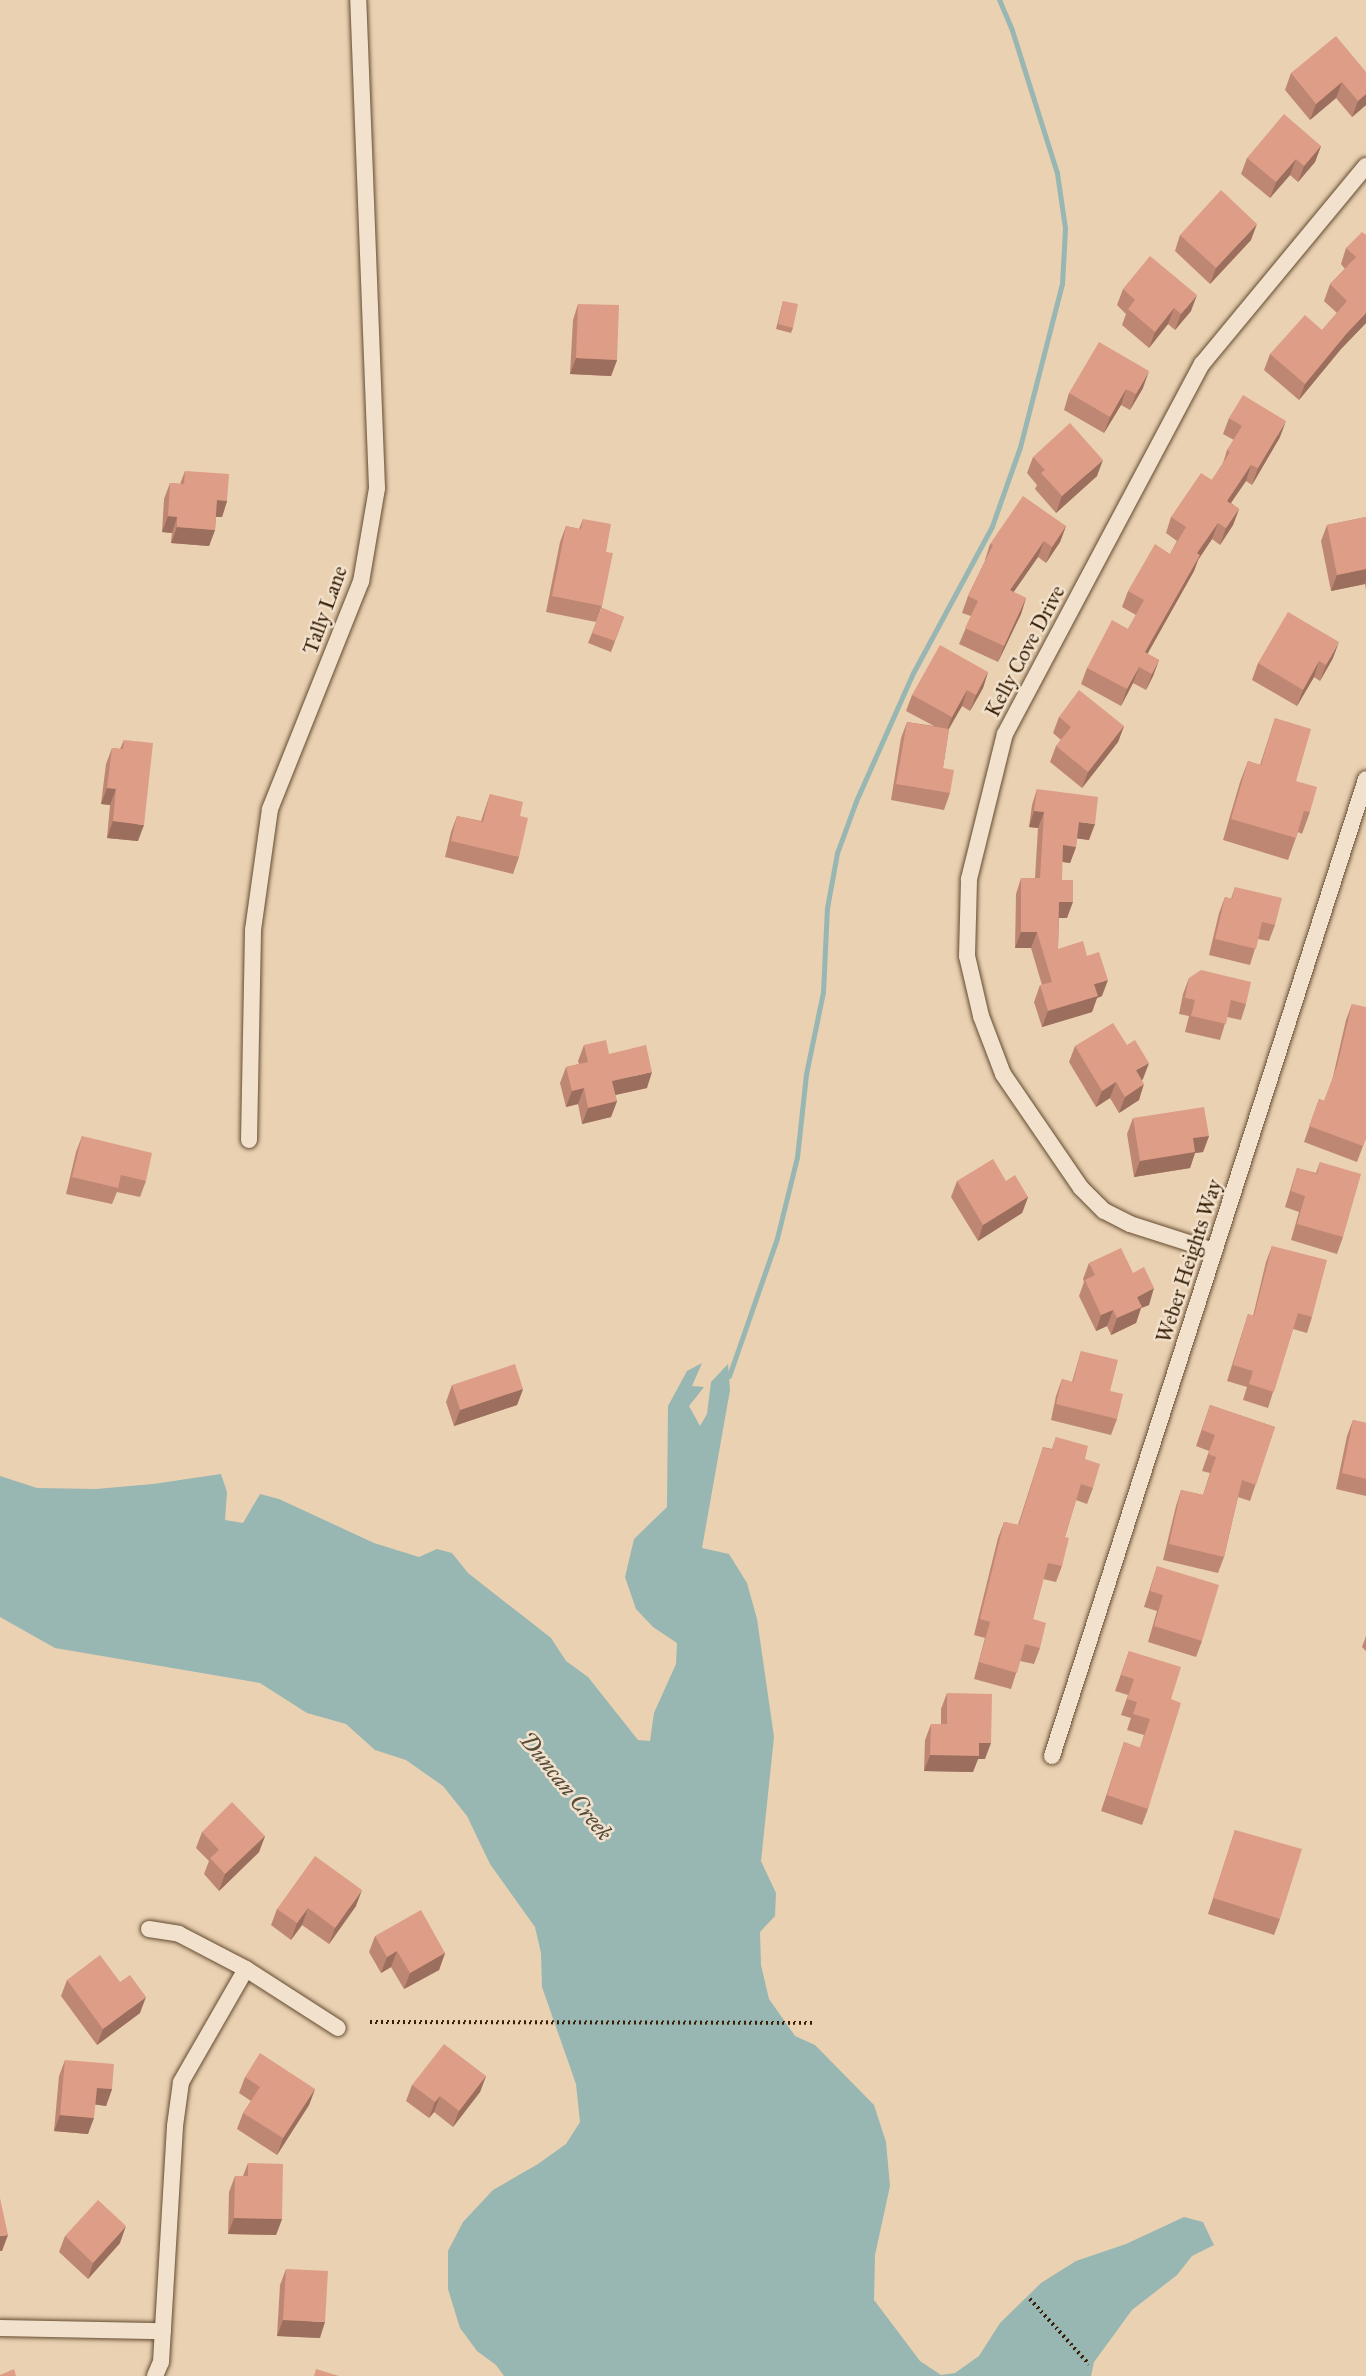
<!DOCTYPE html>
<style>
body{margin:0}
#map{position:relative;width:1366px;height:2376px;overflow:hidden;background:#e9d1b2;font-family:"IM FELL Great Primer",serif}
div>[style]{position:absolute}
.water>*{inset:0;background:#98b6b2}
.stream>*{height:5px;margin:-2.5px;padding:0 2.5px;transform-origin:2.5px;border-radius:2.5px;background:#98b6b2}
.path>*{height:3.5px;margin-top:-1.75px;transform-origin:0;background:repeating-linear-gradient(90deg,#381e05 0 2px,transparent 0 5.5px)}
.roads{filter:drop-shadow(0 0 2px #644b30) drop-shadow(0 0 2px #644b30)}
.street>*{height:16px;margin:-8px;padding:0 8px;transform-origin:8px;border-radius:8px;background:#f1e1cd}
.wall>*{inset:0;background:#be8773}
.shaded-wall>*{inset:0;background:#9b6e5e}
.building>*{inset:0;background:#dd9d86}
span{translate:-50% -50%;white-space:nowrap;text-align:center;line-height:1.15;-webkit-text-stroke:5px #f1e1cd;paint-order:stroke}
.street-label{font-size:21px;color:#381e05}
.water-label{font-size:23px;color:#554c39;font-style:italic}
</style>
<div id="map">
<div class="water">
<i style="clip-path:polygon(702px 1363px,692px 1386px,704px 1387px,689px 1406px,700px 1426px,707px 1414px,711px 1382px,728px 1364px,730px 1390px,702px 1548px,729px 1554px,747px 1583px,757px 1619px,774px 1737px,761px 1861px,776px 1893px,775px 1916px,760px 1932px,761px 1965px,769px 1999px,795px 2036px,815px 2045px,874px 2105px,886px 2142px,890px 2186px,875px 2255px,874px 2300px,920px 2361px,941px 2375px,955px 2373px,979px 2356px,1000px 2323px,1041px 2283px,1076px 2261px,1126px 2244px,1184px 2217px,1203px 2222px,1214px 2245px,1192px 2256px,1177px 2275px,1132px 2310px,1094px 2362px,1091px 2376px,504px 2376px,496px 2365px,477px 2351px,460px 2328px,448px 2289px,448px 2251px,463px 2222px,493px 2190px,538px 2164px,566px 2144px,580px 2122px,576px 2084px,542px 1987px,541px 1953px,535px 1927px,490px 1864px,467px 1816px,443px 1786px,406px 1760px,375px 1750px,346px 1724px,307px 1713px,260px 1683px,55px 1648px,0 1617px,0 1476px,37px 1488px,96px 1489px,153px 1484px,221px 1474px,227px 1492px,225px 1520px,243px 1523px,260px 1494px,279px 1499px,374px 1543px,419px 1557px,437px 1549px,452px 1553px,468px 1573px,551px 1638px,566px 1661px,588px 1677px,638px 1740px,650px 1741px,654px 1713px,676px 1664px,677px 1643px,653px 1627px,636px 1609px,625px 1577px,634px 1539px,667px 1507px,668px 1406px,687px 1371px)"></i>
</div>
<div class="stream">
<i style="left:729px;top:1376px;width:146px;rotate:-70.8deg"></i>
<i style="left:777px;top:1238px;width:83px;rotate:-76.1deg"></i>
<i style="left:797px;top:1157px;width:83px;rotate:-83.8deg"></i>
<i style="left:806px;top:1074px;width:84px;rotate:-78.3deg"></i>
<i style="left:823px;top:992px;width:84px;rotate:-87.3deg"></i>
<i style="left:827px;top:908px;width:56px;rotate:-79.7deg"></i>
<i style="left:837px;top:853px;width:55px;rotate:-69.9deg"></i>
<i style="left:856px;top:801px;width:140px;rotate:-66deg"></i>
<i style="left:913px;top:673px;width:167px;rotate:-61.7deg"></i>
<i style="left:992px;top:526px;width:84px;rotate:-70.5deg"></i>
<i style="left:1020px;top:447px;width:168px;rotate:-75.6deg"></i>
<i style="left:1062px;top:284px;width:56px;rotate:-86.9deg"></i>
<i style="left:1065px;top:228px;width:56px;rotate:-98.3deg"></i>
<i style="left:1057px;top:173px;width:150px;rotate:-107.5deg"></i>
<i style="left:1012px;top:30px;width:33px;rotate:-113deg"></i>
</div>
<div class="path">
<i style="left:370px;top:2022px;width:442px;rotate:0.1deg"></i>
<i style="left:1030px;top:2299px;width:88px;rotate:47.8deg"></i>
</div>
<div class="roads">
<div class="street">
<i style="left:249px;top:1140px;width:210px;rotate:-88.9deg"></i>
<i style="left:253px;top:930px;width:122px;rotate:-82deg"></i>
<i style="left:270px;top:809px;width:245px;rotate:-68.2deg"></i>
<i style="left:361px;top:582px;width:95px;rotate:-80.3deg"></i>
<i style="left:377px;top:488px;width:488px;rotate:-92.2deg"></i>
<i style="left:1214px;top:1251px;width:88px;rotate:-162.2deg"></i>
<i style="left:1130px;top:1224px;width:29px;rotate:-153deg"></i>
<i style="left:1104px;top:1211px;width:33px;rotate:-135deg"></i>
<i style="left:1081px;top:1188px;width:138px;rotate:-124.4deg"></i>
<i style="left:1003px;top:1074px;width:62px;rotate:-110.8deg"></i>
<i style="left:981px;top:1016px;width:62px;rotate:-103.1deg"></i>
<i style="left:967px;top:956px;width:77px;rotate:-88.5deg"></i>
<i style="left:969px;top:879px;width:149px;rotate:-76.1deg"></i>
<i style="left:1005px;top:734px;width:419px;rotate:-62deg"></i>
<i style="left:1202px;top:364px;width:257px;rotate:-50.4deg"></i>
<i style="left:1052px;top:1756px;width:1026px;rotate:-72.18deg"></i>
<i style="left:149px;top:1929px;width:30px;rotate:9deg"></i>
<i style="left:179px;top:1934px;width:76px;rotate:27.6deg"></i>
<i style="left:246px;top:1969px;width:109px;rotate:32.7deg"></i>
<i style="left:0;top:2328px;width:163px;rotate:1.1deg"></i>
<i style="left:155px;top:2376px;width:15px;rotate:-67deg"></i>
<i style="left:161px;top:2362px;width:236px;rotate:-86.6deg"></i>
<i style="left:175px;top:2126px;width:44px;rotate:-82.2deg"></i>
<i style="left:181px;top:2082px;width:130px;rotate:-60.1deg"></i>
</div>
</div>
<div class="wall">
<i style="clip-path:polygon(1366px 72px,1366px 105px,1352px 117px,1336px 98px,1310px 120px,1285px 90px,1291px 73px)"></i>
<i style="clip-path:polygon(1321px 146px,1315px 162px,1298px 182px,1290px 175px,1270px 198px,1241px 174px,1247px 158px)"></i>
<i style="clip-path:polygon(1180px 235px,1251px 240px,1210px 284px,1175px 251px)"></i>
<i style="clip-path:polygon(1366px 235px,1366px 323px,1341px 349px,1299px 400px,1264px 370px,1270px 354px,1322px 330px,1337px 313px,1324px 301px,1330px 284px,1345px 269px,1341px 264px,1346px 248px)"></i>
<i style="clip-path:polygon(1123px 289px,1191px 311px,1175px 330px,1168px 324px,1149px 348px,1122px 325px,1126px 314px,1117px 305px)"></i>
<i style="clip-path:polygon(783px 301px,793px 328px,791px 333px,776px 329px)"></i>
<i style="clip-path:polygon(578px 304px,617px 360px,611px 376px,570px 374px,573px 320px)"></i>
<i style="clip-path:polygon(1143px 388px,1130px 410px,1121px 405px,1104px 433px,1064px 410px,1069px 393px)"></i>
<i style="clip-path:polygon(1229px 418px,1280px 437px,1252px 485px,1246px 481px,1231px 503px,1239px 509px,1233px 525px,1220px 545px,1212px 539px,1198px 560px,1194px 571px,1147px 654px,1159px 660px,1153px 676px,1146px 690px,1133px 683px,1121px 706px,1081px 684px,1087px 668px,1128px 629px,1136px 615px,1122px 607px,1128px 591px,1170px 554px,1177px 541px,1166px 533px,1171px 517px,1212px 480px,1223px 463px,1227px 450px,1234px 440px,1223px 434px)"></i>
<i style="clip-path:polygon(1033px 457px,1097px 476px,1056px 513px,1035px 489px,1037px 485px,1027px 473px)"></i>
<i style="clip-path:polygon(185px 471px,227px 501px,222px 517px,216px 517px,215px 530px,209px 546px,171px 543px,172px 533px,162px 532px,164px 499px,170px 483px,180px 484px)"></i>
<i style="clip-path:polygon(1366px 517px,1366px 590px,1365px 584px,1331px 591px,1321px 541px,1327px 525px)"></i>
<i style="clip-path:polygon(583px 519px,606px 552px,602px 606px,596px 622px,546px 612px,560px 542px,566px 526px,579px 529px)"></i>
<i style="clip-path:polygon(1066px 526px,1060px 542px,1046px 563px,1038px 557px,1013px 592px,1026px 598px,1021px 614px,998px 662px,959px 644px,971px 616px,962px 613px,968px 596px,985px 561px,985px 560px,990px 544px)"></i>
<i style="clip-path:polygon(602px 608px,624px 617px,611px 652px,588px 643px)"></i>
<i style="clip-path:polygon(1333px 658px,1320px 681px,1314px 677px,1297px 706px,1252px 680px,1258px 663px)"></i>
<i style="clip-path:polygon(988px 672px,983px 688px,970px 711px,962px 706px,949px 729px,943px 768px,950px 793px,944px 810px,891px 800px,901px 738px,907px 722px,934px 726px,906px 711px,912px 695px)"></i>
<i style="clip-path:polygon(1059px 717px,1124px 726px,1118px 742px,1082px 788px,1050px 762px,1056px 746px,1061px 740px,1053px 733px)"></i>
<i style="clip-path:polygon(1275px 718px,1296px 781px,1310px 812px,1302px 834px,1298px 832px,1288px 860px,1223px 840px,1240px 782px,1248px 761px,1260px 765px)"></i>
<i style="clip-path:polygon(124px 740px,138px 841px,107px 838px,110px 805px,101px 804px,106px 764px,112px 748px,120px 749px)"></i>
<i style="clip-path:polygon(1037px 789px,1089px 840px,1077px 838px,1076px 847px,1070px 863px,1062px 862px,1062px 880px,1067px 918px,1059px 918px,1058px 949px,1102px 996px,1097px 998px,1092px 1012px,1042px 1027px,1034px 1002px,1040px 985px,1042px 985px,1031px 948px,1015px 948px,1016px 894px,1021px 878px,1035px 878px,1038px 828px,1029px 827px,1032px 805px)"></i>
<i style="clip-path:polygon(490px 794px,520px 816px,519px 857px,513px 874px,445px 857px,451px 832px,457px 816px,481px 821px)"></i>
<i style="clip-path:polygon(1235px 887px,1275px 925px,1269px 941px,1258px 939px,1250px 965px,1209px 955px,1219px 913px,1225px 897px,1231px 899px)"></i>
<i style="clip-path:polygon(1189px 978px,1246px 1004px,1241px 1020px,1227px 1017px,1220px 1040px,1185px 1032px,1189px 1016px,1179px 1014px,1183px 994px)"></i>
<i style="clip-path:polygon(1352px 1004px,1366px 1138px,1357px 1162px,1304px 1142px,1319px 1099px,1324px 1101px,1332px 1081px,1346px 1020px)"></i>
<i style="clip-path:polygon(584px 1045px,609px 1054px,647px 1088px,615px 1095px,617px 1101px,611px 1117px,582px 1124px,578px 1104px,566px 1107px,560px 1083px,566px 1067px,579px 1064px,578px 1061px)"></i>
<i style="clip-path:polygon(1075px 1046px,1143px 1079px,1142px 1080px,1139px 1100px,1119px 1113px,1110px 1098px,1096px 1107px,1069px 1062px)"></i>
<i style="clip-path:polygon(1133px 1118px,1209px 1136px,1203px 1152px,1195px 1153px,1190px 1168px,1134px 1177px,1127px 1134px)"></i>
<i style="clip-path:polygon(82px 1136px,146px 1181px,140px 1197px,117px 1192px,112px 1204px,66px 1194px,76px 1152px)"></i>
<i style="clip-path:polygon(1320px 1162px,1343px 1237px,1337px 1254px,1291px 1240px,1299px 1212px,1285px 1207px,1297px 1168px,1316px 1173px)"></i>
<i style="clip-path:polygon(957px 1181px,1006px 1181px,1028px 1197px,1022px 1213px,978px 1241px,951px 1197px)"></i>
<i style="clip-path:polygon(1272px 1246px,1312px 1317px,1307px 1333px,1293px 1329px,1268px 1408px,1243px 1400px,1247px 1387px,1227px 1381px,1248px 1314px,1253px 1316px,1266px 1262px)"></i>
<i style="clip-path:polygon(1089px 1263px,1149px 1305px,1141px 1308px,1136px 1323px,1111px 1335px,1107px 1326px,1096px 1331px,1079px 1296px,1084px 1282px,1083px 1279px)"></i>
<i style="clip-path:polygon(1081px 1351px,1110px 1391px,1117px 1419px,1111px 1435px,1051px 1420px,1056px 1396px,1062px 1379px,1072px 1382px)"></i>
<i style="clip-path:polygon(452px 1385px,523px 1389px,517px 1405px,454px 1426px,446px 1402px)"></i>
<i style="clip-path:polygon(1210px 1405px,1275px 1427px,1250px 1501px,1238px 1497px,1224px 1557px,1218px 1573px,1163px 1560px,1176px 1506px,1181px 1490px,1203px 1495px,1210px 1473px,1202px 1471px,1209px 1451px,1196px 1446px)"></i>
<i style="clip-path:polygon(1353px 1420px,1366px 1423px,1366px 1496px,1336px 1489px,1347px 1436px)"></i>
<i style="clip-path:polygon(1056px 1437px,1085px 1459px,1093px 1488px,1087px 1504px,1076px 1500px,1065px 1537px,1062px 1566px,1056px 1582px,1043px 1579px,1033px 1619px,1040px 1648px,1034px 1664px,1020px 1661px,1011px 1689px,974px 1679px,985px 1638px,974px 1635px,998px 1538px,1004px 1522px,1018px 1525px,1043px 1447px,1052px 1449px)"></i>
<i style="clip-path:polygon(1157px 1566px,1202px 1641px,1196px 1657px,1148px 1642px,1157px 1611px,1144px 1607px)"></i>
<i style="clip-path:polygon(1366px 1636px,1366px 1651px,1362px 1647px)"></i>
<i style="clip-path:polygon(1129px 1651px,1171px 1699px,1148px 1809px,1142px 1825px,1101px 1811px,1124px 1742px,1140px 1748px,1144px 1735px,1127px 1730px,1131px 1718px,1121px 1715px,1128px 1695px,1115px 1691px)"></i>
<i style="clip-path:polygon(947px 1693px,985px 1759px,978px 1759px,973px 1772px,924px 1771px,925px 1740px,931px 1724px,941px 1724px,941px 1709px)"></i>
<i style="clip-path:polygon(1235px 1830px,1280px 1919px,1274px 1935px,1208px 1914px)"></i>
<i style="clip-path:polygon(202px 1832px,265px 1836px,259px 1852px,219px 1891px,204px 1874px,209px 1861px,196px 1848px)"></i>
<i style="clip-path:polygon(356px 1906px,329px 1944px,302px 1925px,291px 1940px,271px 1925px,277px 1909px)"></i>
<i style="clip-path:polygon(375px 1936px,445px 1953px,439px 1970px,404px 1989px,391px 1967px,381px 1973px,369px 1952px)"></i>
<i style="clip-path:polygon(67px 1980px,140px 2013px,97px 2045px,61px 1996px)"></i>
<i style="clip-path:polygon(65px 2060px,112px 2089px,106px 2106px,95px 2104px,88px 2134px,54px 2131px,59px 2076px)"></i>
<i style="clip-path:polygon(486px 2076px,480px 2092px,453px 2127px,434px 2112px,429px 2118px,406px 2101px,412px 2085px)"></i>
<i style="clip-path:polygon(245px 2077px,315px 2089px,309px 2105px,277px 2155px,237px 2129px,243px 2113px,251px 2101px,239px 2093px)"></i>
<i style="clip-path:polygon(248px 2163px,282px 2219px,276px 2235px,228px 2234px,229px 2192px,235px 2176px,243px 2176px)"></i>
<i style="clip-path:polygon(65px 2236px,120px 2243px,88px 2279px,59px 2252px)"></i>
<i style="clip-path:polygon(286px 2269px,320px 2338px,277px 2336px,280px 2285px)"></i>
</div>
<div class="shaded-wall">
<i style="clip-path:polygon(1342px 82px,1336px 98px,1310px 120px,1316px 104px)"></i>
<i style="clip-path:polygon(1366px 94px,1366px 105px,1352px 117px,1358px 101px)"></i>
<i style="clip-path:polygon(1321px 146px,1315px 162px,1298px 182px,1304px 166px)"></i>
<i style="clip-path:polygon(1296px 159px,1290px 175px,1270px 198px,1276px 182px)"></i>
<i style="clip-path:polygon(1257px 224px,1251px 240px,1210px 284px,1216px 268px)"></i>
<i style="clip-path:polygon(1197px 295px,1191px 311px,1175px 330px,1181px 314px)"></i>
<i style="clip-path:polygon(1174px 308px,1168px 324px,1149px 348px,1155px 332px)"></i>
<i style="clip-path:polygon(1366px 313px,1366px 323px,1341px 349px,1299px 400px,1305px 384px,1347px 333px)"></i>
<i style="clip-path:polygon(576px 358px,617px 360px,611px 376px,570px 374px)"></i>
<i style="clip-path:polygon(1149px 371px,1143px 388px,1130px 410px,1136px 394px)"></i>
<i style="clip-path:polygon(1126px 389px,1121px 405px,1104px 433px,1110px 417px)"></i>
<i style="clip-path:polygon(1286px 421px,1280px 437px,1252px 485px,1258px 468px)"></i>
<i style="clip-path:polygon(1103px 460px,1097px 476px,1056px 513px,1062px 496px)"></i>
<i style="clip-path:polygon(1251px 465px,1246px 481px,1221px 517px,1227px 501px)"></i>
<i style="clip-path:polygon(217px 500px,227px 501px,222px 517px,211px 517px)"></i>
<i style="clip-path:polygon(1239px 509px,1233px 525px,1220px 545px,1226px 528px)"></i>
<i style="clip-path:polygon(168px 516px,177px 517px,172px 533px,162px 532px)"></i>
<i style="clip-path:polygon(1218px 523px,1212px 539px,1198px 560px,1194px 571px,1139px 669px,1145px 652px,1197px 553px)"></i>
<i style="clip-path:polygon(1066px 526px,1060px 542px,1046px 563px,1052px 547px)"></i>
<i style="clip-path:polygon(177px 527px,215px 530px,209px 546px,171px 543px)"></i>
<i style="clip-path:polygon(1044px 541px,1038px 557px,1004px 606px,1010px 590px)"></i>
<i style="clip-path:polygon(1366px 569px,1366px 580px,1365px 584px,1331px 591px,1337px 575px)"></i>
<i style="clip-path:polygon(1026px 598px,1021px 614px,998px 662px,1004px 646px)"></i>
<i style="clip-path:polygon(1339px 642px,1333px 658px,1320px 681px,1326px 665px)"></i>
<i style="clip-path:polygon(1159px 660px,1153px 676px,1146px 690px,1152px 674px)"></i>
<i style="clip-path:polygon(1319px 661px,1314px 677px,1297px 706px,1303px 690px)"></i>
<i style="clip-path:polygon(1139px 667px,1133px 683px,1121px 706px,1127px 689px)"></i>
<i style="clip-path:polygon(988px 672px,983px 688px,970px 711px,976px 695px)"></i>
<i style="clip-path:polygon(967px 690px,962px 706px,946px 733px,952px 717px)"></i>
<i style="clip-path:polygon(1124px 726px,1118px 742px,1082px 788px,1088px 772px)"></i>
<i style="clip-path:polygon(107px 788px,116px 789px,110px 805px,101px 804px)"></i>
<i style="clip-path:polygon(1034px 811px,1044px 812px,1038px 828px,1029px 827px)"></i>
<i style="clip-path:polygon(113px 821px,144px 825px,138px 841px,107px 838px)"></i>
<i style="clip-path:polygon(1079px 822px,1095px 824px,1089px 840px,1073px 838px)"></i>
<i style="clip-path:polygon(1063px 845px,1076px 847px,1070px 863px,1057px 861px)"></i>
<i style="clip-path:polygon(1059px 902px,1073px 902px,1067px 918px,1053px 918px)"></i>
<i style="clip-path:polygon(1021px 932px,1037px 932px,1031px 948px,1015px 948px)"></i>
<i style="clip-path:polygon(1108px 980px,1102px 996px,1097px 998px,1092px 1012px,1042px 1027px,1048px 1011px,1094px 984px)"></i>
<i style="clip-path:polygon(1149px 1063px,1143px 1079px,1130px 1086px,1136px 1070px)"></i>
<i style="clip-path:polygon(652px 1072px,647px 1088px,606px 1097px,612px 1081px)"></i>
<i style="clip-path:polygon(1116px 1082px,1110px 1098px,1096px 1107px,1102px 1091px)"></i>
<i style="clip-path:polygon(1144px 1084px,1139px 1100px,1119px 1113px,1125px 1097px)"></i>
<i style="clip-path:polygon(584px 1088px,578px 1104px,566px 1107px,572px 1091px)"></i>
<i style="clip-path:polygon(617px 1101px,611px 1117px,582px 1124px,588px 1108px)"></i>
<i style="clip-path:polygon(1209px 1136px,1203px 1152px,1195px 1153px,1190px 1168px,1134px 1177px,1140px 1161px,1193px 1138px)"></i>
<i style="clip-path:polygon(1028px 1197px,1022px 1213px,978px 1241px,983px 1225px)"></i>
<i style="clip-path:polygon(1154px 1288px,1149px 1305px,1141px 1308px,1136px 1323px,1111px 1335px,1117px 1318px,1137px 1297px)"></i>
<i style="clip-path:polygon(1113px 1310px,1107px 1326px,1096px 1331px,1101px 1315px)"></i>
<i style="clip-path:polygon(523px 1389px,517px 1405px,454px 1426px,460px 1410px)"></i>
<i style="clip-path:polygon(979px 1743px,991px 1743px,985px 1759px,978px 1759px,973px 1772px,924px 1771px,930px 1755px)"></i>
<i style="clip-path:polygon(265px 1836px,259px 1852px,219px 1891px,225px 1874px)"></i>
<i style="clip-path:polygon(362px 1890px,356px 1906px,329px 1944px,335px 1928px)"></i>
<i style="clip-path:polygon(308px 1908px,302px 1925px,291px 1940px,297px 1923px)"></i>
<i style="clip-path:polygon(397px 1951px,391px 1967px,381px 1973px,387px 1957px)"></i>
<i style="clip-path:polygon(445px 1953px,439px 1970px,404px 1989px,410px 1973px)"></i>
<i style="clip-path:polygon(146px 1997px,140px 2013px,97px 2045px,103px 2029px)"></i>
<i style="clip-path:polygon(486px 2076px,480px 2092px,453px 2127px,459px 2111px)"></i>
<i style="clip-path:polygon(97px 2088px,112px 2089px,106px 2106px,91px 2104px)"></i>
<i style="clip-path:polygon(315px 2089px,309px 2105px,277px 2155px,283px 2138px)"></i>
<i style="clip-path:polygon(440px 2096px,434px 2112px,429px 2118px,435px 2102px)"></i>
<i style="clip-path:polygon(60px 2115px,94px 2118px,88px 2134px,54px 2131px)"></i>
<i style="clip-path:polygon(234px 2218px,282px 2219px,276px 2235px,228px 2234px)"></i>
<i style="clip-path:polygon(126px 2226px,120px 2243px,88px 2279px,93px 2263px)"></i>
<i style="clip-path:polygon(8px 2235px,2px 2251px,0 2251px,0 2236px)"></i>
<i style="clip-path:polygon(283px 2320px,325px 2322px,320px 2338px,277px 2336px)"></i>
</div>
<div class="building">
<i style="clip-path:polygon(1336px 36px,1366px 72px,1366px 94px,1358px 101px,1342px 82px,1316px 104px,1291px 73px)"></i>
<i style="clip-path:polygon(1284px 114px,1321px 146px,1304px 166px,1296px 159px,1276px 182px,1247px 158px)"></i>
<i style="clip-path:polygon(1221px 190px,1257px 224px,1216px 268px,1180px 235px)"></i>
<i style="clip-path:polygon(1362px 232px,1366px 235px,1366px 313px,1347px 333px,1305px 384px,1270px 354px,1305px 315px,1322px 330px,1347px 301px,1330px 284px,1356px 257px,1346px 248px)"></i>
<i style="clip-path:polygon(1150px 256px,1197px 295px,1181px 314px,1174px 308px,1155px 332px,1128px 309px,1135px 300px,1123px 289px)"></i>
<i style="clip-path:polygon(783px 301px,798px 304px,793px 328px,778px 324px)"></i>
<i style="clip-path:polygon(578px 304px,619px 305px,617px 360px,576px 358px)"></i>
<i style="clip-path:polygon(1099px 342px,1149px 371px,1136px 394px,1126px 389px,1110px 417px,1069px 393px)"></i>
<i style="clip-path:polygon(1243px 395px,1286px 421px,1258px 468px,1251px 465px,1227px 501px,1239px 509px,1226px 528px,1218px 523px,1197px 553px,1200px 555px,1145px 652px,1159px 660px,1152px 674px,1139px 667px,1127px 689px,1087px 668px,1112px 620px,1128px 629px,1144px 600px,1128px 591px,1155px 544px,1170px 554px,1186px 527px,1171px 517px,1201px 473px,1212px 480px,1230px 452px,1227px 450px,1242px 426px,1229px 418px)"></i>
<i style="clip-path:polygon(1070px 423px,1103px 460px,1062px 496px,1041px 473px,1045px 470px,1033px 457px)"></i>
<i style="clip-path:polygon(185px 471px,229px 474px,227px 501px,217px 500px,215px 530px,177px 527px,177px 517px,168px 516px,170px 483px,184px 484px)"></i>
<i style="clip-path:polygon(1023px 496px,1066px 526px,1052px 547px,1044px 541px,1010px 590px,1026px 598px,1004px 646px,965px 628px,978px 601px,968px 596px,993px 545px,990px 544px)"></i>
<i style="clip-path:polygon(1366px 517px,1366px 569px,1337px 575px,1327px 525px)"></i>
<i style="clip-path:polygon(583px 519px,611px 524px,606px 552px,613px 553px,602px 606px,552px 596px,566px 526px,581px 529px)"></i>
<i style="clip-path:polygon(602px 608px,624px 617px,615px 641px,592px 633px)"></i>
<i style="clip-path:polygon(1288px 612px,1339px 642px,1326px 665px,1319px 661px,1303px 690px,1258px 663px)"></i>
<i style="clip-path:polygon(940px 645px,988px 672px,976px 695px,967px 690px,952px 717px,912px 695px)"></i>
<i style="clip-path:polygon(1079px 690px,1124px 726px,1088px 772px,1056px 746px,1071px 727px,1059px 717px)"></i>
<i style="clip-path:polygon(1275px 718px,1311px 729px,1296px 781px,1317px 787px,1310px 812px,1304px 811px,1296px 838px,1231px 819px,1248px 761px,1261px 765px)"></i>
<i style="clip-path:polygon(907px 722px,949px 729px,943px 768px,954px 770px,950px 793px,896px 784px)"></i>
<i style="clip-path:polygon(124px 740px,153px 743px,144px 825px,113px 821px,116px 789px,107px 788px,112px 748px,123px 749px)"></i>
<i style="clip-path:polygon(1037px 789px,1098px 797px,1095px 824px,1079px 822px,1076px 847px,1063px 845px,1062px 880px,1073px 880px,1073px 902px,1059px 902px,1058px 949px,1083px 941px,1087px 956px,1099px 952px,1108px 980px,1094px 984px,1098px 996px,1048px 1011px,1040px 985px,1052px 982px,1037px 932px,1021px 932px,1021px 878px,1040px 878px,1044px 812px,1034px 811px)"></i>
<i style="clip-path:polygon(490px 794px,523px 802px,520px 816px,528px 818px,519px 857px,451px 841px,457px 816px,483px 822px)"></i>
<i style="clip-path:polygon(1235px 887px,1282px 898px,1275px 925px,1262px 922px,1256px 949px,1215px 939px,1225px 897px,1232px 899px)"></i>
<i style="clip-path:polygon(1201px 970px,1251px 982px,1246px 1004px,1231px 1000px,1226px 1024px,1191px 1016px,1195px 1000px,1185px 998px,1189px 978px)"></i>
<i style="clip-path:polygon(1352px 1004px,1366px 1007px,1366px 1138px,1363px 1146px,1309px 1126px,1319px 1099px,1324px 1101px,1337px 1066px)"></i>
<i style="clip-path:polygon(1113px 1023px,1127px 1045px,1135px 1040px,1149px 1063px,1136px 1070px,1144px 1084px,1125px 1097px,1116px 1082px,1102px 1091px,1075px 1046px)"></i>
<i style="clip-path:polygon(606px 1040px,609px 1054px,646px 1045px,652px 1072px,612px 1081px,617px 1101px,588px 1108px,584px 1088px,572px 1091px,566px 1067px,588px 1062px,584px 1045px)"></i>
<i style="clip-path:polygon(1204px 1107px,1209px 1136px,1193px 1138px,1195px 1152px,1140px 1161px,1133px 1118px)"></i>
<i style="clip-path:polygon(82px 1136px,152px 1153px,146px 1181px,121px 1175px,118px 1188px,72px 1177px)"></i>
<i style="clip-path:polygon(993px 1159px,1006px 1181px,1015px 1175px,1028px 1197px,983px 1225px,957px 1181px)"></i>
<i style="clip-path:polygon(1320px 1162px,1361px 1174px,1343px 1237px,1297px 1224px,1305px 1196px,1291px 1191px,1297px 1168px,1317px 1174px)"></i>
<i style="clip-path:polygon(1272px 1246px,1327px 1260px,1312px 1317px,1298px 1313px,1274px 1392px,1249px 1384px,1253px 1371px,1233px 1365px,1248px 1314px,1254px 1316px)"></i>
<i style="clip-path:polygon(1121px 1248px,1133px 1273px,1144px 1267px,1154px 1288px,1137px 1297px,1142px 1307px,1117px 1318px,1113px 1310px,1101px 1315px,1085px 1280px,1095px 1275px,1089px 1263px)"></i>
<i style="clip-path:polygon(1081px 1351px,1118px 1360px,1110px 1391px,1123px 1394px,1117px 1419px,1056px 1404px,1062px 1379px,1073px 1382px)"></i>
<i style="clip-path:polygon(515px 1364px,523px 1389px,460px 1410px,452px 1385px)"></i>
<i style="clip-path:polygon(1210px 1405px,1275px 1427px,1256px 1485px,1242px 1480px,1224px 1557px,1169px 1544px,1181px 1490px,1203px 1495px,1216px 1457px,1208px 1454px,1215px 1435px,1202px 1430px)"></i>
<i style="clip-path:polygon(1353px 1420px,1366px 1423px,1366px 1479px,1342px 1473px)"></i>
<i style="clip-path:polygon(1056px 1437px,1088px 1446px,1085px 1459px,1100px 1464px,1093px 1488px,1081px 1484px,1065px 1537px,1069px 1538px,1062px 1566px,1048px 1563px,1033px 1619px,1046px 1623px,1040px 1648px,1025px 1644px,1017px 1673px,979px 1662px,990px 1622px,980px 1619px,1004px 1522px,1019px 1525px,1043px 1447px,1052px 1450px)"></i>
<i style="clip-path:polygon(1157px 1566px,1219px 1585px,1202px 1641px,1154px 1626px,1163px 1595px,1150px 1591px)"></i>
<i style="clip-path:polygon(1129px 1651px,1181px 1667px,1171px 1699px,1181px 1703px,1148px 1809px,1107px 1795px,1124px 1742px,1140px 1748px,1150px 1719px,1133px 1714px,1137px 1702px,1127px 1699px,1134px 1679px,1121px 1675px)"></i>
<i style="clip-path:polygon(947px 1693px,992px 1694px,991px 1743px,979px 1743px,979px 1756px,930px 1755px,931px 1724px,947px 1724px)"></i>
<i style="clip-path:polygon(232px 1802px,265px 1836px,225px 1874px,210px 1858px,219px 1850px,202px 1832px)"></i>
<i style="clip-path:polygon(1235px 1830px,1302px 1849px,1280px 1919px,1213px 1898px)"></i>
<i style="clip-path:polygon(315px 1856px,362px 1890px,335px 1928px,308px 1908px,297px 1923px,277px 1909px)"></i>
<i style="clip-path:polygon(421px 1910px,445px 1953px,410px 1973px,397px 1951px,387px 1957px,375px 1936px)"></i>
<i style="clip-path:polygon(100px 1955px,120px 1982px,130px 1975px,146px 1997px,103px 2029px,67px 1980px)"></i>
<i style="clip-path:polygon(444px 2044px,486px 2076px,459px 2111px,440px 2096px,435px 2102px,412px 2085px)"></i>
<i style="clip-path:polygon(260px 2053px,315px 2089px,283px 2138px,243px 2113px,260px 2087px,245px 2077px)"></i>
<i style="clip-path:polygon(65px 2060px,114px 2064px,112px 2089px,97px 2088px,94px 2118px,60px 2115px)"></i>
<i style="clip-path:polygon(248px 2163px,283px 2164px,282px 2219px,234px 2218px,235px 2176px,248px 2176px)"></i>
<i style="clip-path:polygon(0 2198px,8px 2235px,0 2236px)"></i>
<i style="clip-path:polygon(98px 2200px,126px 2226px,93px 2263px,65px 2236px)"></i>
<i style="clip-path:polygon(286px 2269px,328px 2271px,325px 2322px,283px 2320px)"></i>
<i style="clip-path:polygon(14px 2369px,16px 2376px,0 2376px,0 2375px)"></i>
<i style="clip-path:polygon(316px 2369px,339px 2376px,314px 2376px)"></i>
</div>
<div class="street-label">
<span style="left:325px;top:610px;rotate:-70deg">Tally Lane</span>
<span style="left:1025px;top:651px;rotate:-62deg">Kelly Cove Drive</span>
<span style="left:1189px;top:1261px;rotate:-72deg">Weber Heights Way</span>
</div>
<div class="water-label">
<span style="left:566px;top:1786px;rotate:51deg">Duncan Creek</span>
</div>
</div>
